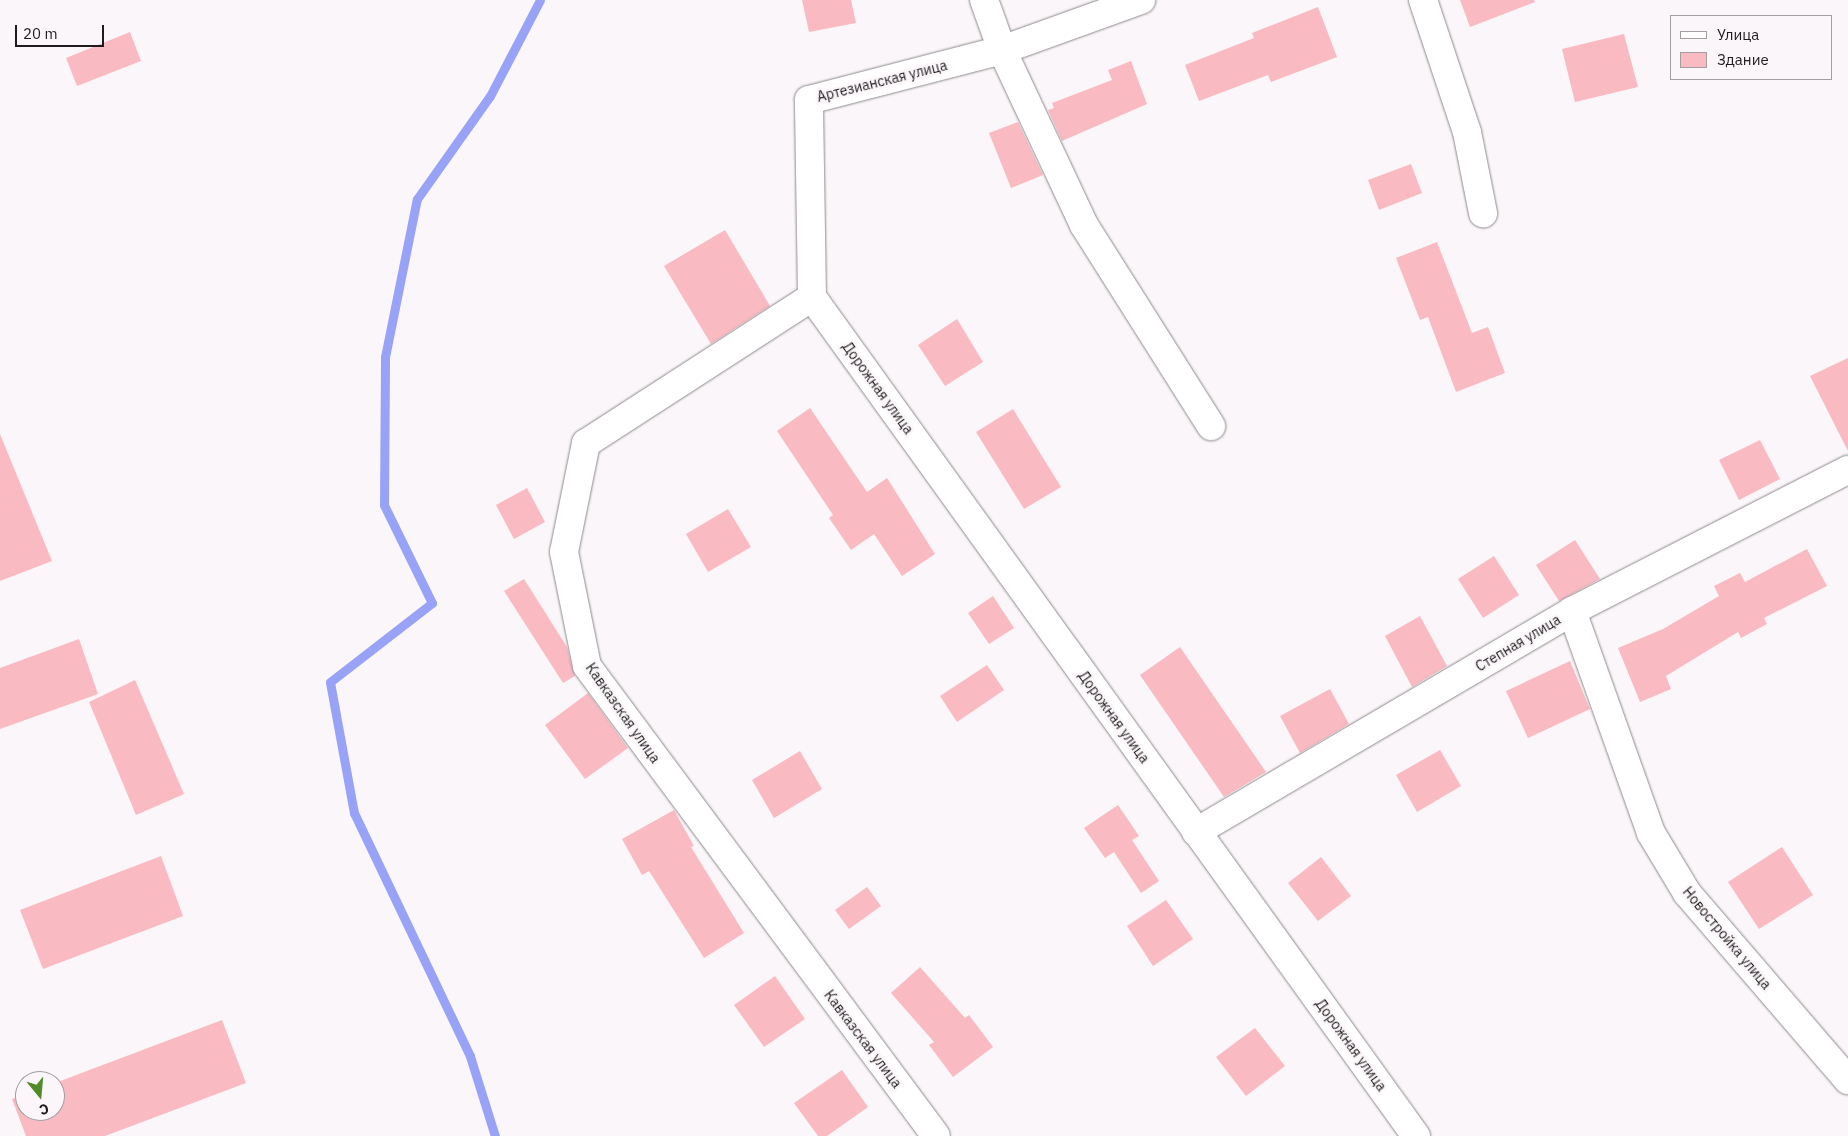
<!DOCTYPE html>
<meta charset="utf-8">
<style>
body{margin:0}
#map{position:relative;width:1848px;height:1136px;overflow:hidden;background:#fbf6f9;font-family:"IBM Plex Sans",sans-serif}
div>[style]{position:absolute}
.stream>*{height:9px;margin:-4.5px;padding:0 4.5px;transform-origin:4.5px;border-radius:4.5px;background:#98a3f8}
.building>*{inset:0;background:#f9bac2}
.roads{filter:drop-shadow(0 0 1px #8e8a8d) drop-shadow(0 0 1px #8e8a8d)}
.minor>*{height:28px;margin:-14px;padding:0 14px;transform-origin:14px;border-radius:14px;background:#fff}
span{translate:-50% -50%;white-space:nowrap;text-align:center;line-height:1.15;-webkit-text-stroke:5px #fbf6f9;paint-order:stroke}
.street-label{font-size:14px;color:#1e1c1d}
.legend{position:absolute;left:1670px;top:15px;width:162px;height:65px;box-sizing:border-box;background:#fbf6f9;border:1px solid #a39fa1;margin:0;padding:6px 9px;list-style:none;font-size:15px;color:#1e1c1d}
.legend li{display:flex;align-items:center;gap:10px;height:25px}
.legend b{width:25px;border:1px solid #a39fa1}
.north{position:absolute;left:15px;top:1071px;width:50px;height:50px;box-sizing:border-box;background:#fbf6f9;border:1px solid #a39fa1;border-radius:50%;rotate:163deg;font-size:14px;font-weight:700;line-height:20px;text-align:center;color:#1e1c1d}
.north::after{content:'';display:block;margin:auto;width:18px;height:22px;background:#528c29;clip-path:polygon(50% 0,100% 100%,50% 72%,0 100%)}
.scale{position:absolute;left:15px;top:25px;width:89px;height:22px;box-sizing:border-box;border:2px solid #1e1c1d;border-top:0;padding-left:6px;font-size:15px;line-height:18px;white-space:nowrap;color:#1e1c1d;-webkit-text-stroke:4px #fbf6f9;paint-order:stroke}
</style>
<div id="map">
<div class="stream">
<i style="left:495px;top:1136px;width:84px;rotate:-107.4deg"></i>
<i style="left:470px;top:1056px;width:269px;rotate:-115.5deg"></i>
<i style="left:354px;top:813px;width:133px;rotate:-100.4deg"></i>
<i style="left:330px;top:682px;width:129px;rotate:-37.8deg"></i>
<i style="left:432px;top:603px;width:109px;rotate:-116.1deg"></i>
<i style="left:384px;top:505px;width:148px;rotate:-89.6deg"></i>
<i style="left:385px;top:357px;width:161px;rotate:-78.6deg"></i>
<i style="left:417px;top:199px;width:126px;rotate:-54.7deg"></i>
<i style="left:490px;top:96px;width:108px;rotate:-62.5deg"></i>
</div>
<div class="building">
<i style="clip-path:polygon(802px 0,851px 0,856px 23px,809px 32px)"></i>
<i style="clip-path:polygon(1460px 0,1534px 0,1535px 2px,1470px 27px)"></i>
<i style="clip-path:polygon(1318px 7px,1337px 57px,1271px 82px,1268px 75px,1199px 101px,1185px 65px,1254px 38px,1252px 33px)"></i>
<i style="clip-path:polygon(130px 32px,141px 61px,77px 86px,66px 58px)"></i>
<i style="clip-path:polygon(1624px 34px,1638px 87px,1575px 102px,1562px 49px)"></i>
<i style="clip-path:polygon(1131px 61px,1147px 104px,1062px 141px,1048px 110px,1054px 108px,1052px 103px,1112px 80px,1108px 70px)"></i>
<i style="clip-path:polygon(1018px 122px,1043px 175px,1011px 188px,989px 133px)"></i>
<i style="clip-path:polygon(1411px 164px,1422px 193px,1379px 210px,1368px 180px)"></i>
<i style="clip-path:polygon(725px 230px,770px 306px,711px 344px,664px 266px)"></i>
<i style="clip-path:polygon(1437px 242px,1472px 333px,1488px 327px,1505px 373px,1456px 392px,1428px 317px,1420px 320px,1396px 258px)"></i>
<i style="clip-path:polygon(957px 319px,983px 362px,945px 386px,918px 345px)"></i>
<i style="clip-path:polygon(1848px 358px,1848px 451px,1810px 376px)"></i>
<i style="clip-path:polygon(810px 408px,867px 492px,887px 478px,935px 554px,902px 576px,874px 534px,851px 550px,829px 518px,833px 515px,777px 431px)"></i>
<i style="clip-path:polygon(1013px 409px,1061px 487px,1024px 509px,976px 432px)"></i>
<i style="clip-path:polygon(0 434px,52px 561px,0 581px)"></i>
<i style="clip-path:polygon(1760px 440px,1780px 479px,1739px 500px,1719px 460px)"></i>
<i style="clip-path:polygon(527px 488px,545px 522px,514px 539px,496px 505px)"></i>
<i style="clip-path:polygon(728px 509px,751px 547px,708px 572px,686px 534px)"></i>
<i style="clip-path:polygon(1575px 540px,1600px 579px,1559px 601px,1536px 565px)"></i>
<i style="clip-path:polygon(1807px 549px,1827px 586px,1764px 618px,1767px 624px,1741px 638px,1738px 632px,1666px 676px,1671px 689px,1640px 702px,1618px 648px,1663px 629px,1719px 596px,1714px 586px,1740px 573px,1745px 582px)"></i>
<i style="clip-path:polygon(1494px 556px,1519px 595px,1483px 618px,1458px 579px)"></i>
<i style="clip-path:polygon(524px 579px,567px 647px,575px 676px,563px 683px,504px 591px)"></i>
<i style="clip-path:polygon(993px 596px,1014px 628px,989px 644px,968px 613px)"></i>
<i style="clip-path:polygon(1420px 616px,1447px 666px,1412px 687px,1385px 636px)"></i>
<i style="clip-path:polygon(79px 639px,98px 694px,0 729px,0 668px)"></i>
<i style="clip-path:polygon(1180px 647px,1266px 772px,1224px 797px,1140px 675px)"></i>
<i style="clip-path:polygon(1570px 661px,1590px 709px,1528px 738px,1506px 691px)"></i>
<i style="clip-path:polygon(987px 665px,1004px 690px,957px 722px,940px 696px)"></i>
<i style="clip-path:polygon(135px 680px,184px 794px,136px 815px,89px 702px)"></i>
<i style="clip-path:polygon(1330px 689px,1349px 724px,1300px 753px,1280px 716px)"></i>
<i style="clip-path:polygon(588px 693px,628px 748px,585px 779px,545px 725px)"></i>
<i style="clip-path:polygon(1440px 750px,1461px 786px,1417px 812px,1396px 775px)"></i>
<i style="clip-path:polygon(800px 751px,822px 789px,774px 818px,752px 780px)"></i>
<i style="clip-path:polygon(1118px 805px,1139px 836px,1132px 840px,1159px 881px,1141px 893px,1114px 852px,1105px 858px,1084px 828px)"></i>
<i style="clip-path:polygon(674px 810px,694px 846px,691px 847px,744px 933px,704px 958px,649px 871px,642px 875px,622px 839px)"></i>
<i style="clip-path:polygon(1782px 847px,1813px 895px,1759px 929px,1728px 882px)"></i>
<i style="clip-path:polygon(161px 856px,183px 916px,43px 969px,20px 910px)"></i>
<i style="clip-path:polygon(1321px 857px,1351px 896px,1318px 921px,1288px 883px)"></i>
<i style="clip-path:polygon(867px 887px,881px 906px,849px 929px,835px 910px)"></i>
<i style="clip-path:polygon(1166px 900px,1193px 939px,1153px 966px,1127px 926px)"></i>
<i style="clip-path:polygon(920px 967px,965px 1018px,969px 1015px,993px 1047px,953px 1077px,929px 1045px,934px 1042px,891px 993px)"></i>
<i style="clip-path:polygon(775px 976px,805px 1019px,764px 1047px,734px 1005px)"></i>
<i style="clip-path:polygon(222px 1020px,246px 1083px,105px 1136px,26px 1136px,12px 1099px,25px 1094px,25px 1111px,55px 1111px,55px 1083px)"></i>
<i style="clip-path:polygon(1255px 1028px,1285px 1066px,1246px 1096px,1216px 1057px)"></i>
<i style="clip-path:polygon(842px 1070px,868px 1107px,827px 1136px,818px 1136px,794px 1103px)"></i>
</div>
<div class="roads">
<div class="minor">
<i style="left:984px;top:0;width:53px;rotate:70.2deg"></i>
<i style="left:1002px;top:50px;width:193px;rotate:64.9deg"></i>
<i style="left:1084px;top:225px;width:238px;rotate:57.7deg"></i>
<i style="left:1423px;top:0;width:139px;rotate:71.6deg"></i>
<i style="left:1467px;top:132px;width:83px;rotate:78.8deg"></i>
<i style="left:812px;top:297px;width:269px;rotate:147.1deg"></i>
<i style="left:586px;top:443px;width:111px;rotate:101.4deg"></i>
<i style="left:564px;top:552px;width:116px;rotate:78.6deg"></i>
<i style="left:587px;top:666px;width:585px;rotate:53.4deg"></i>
<i style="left:812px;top:297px;width:1034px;rotate:54.25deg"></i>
<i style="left:812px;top:297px;width:197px;rotate:-90.9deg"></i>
<i style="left:809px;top:100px;width:199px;rotate:-14.5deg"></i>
<i style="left:1002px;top:50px;width:148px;rotate:-19.8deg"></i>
<i style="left:1572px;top:611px;width:236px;rotate:70.4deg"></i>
<i style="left:1651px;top:833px;width:70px;rotate:59deg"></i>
<i style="left:1687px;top:893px;width:247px;rotate:49.3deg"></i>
<i style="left:1196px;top:832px;width:436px;rotate:-30.4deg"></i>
<i style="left:1572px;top:611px;width:310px;rotate:-27.1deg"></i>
</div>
</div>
<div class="street-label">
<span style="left:882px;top:81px;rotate:-14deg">Артезианская улица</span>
<span style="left:878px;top:388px;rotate:54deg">Дорожная улица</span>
<span style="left:1518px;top:643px;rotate:-31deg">Степная улица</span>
<span style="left:623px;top:713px;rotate:55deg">Кавказская улица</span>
<span style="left:1114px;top:717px;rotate:54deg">Дорожная улица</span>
<span style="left:1727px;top:938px;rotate:50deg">Новостройка улица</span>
<span style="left:863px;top:1039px;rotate:53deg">Кавказская улица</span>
<span style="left:1351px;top:1045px;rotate:54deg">Дорожная улица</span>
</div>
<ul class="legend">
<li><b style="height:6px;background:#fff"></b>Улица</li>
<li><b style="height:14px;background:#f9bac2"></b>Здание</li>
</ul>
<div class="north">С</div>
<div class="scale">20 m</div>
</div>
